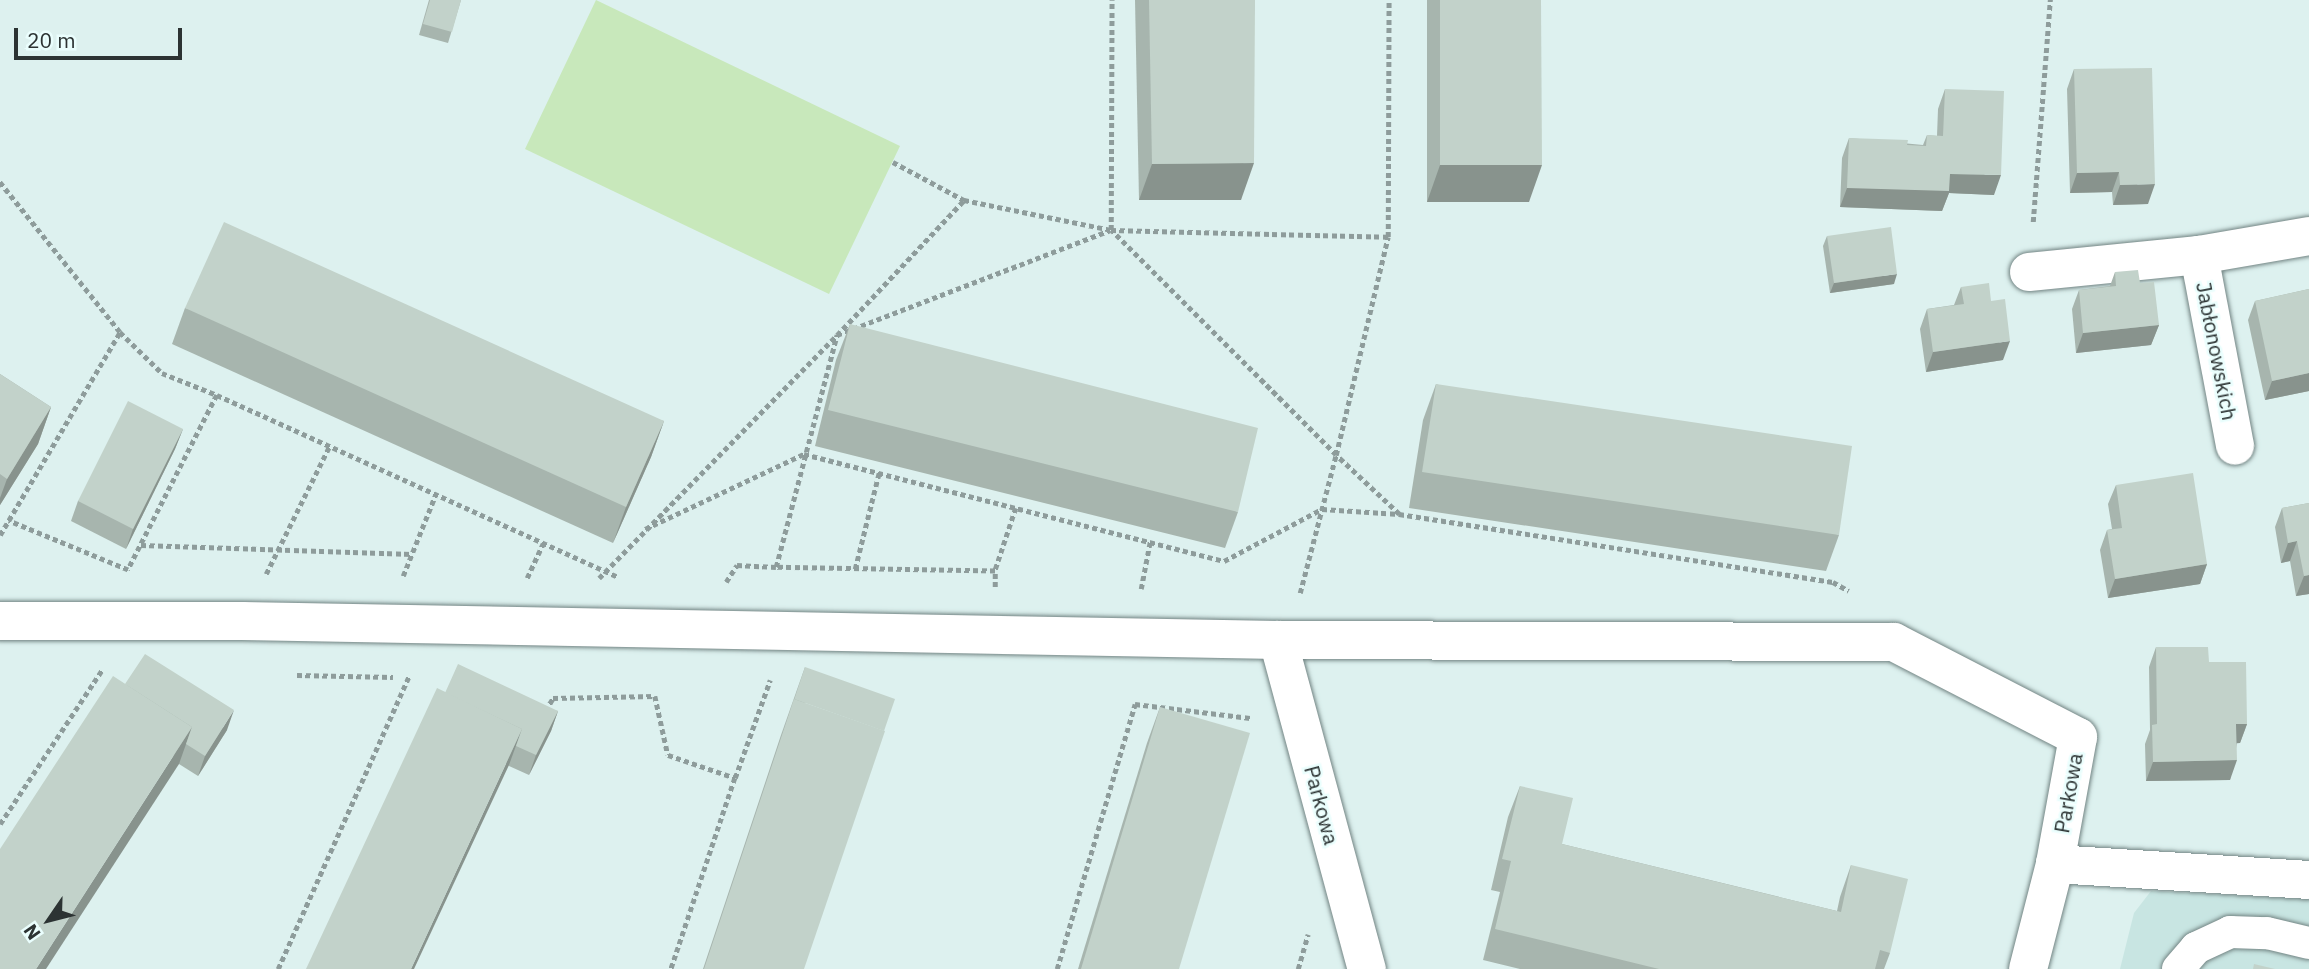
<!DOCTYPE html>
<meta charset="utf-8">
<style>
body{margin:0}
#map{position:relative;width:2309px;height:969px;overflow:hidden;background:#ddf1ef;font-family:"IBM Plex Sans",sans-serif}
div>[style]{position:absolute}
.built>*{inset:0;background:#c8e5e2}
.green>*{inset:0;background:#c8e8bb}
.path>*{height:4.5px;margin-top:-2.25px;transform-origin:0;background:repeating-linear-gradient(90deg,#8e9c9b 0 5px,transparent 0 8.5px)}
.roads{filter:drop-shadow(0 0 2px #728483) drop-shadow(0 0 2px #728483)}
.lane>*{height:32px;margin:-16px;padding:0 16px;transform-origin:16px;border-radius:16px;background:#fff}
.street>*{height:38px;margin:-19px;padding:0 19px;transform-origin:19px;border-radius:19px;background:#fff}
.wall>*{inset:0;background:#a7b5ae}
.shaded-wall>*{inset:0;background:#88938d}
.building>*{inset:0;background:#c2d2ca}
span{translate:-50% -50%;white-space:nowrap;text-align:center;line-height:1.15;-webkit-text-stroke:5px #eafefd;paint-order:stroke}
.street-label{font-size:21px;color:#2c3333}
.north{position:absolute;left:14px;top:885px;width:70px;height:70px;-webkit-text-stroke:5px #eafefd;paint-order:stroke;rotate:235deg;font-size:19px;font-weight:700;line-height:28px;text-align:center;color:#2c3333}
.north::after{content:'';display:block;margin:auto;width:24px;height:32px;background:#2c3333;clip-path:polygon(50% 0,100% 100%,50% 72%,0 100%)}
.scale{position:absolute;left:14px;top:28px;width:168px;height:32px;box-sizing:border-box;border:4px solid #2c3333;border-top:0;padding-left:9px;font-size:21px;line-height:24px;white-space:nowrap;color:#2c3333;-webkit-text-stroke:5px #eafefd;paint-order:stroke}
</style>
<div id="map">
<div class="built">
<i style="clip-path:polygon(2151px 891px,2309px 899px,2309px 969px,2120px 969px,2134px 913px)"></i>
</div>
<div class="green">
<i style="clip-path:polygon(596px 0,900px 146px,829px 294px,525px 149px)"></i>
</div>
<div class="path">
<i style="left:893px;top:162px;width:81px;rotate:28.2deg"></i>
<i style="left:0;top:182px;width:192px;rotate:51.3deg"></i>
<i style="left:120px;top:332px;width:59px;rotate:44.3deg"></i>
<i style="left:162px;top:373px;width:59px;rotate:21.8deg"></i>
<i style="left:217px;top:395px;width:196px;rotate:117deg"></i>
<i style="left:128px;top:570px;width:129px;rotate:-157.6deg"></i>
<i style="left:2033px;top:222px;width:223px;rotate:-85.6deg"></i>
<i style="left:1111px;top:230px;width:230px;rotate:-89.8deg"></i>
<i style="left:217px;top:395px;width:440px;rotate:24.4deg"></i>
<i style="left:1016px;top:508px;width:66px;rotate:108.4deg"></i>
<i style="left:995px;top:571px;width:219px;rotate:-179deg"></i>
<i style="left:776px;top:567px;width:240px;rotate:-75.3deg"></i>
<i style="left:837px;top:335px;width:185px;rotate:-46.7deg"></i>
<i style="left:964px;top:200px;width:150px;rotate:11.5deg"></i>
<i style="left:1399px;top:514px;width:439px;rotate:8.9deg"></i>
<i style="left:1833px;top:582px;width:18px;rotate:29deg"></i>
<i style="left:645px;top:529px;width:176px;rotate:-25.3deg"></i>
<i style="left:804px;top:454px;width:433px;rotate:14.3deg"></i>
<i style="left:1224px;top:561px;width:111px;rotate:-28deg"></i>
<i style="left:1322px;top:509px;width:77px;rotate:3.7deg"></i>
<i style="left:1399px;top:514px;width:86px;rotate:-136.9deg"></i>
<i style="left:1336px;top:455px;width:224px;rotate:-76.6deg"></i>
<i style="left:0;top:535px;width:236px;rotate:-59.4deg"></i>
<i style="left:141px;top:545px;width:271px;rotate:1.9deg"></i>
<i style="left:855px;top:569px;width:99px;rotate:-76deg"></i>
<i style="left:266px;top:574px;width:142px;rotate:-63.6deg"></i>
<i style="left:403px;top:576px;width:86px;rotate:-68.2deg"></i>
<i style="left:527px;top:578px;width:38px;rotate:-65deg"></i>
<i style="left:599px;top:578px;width:340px;rotate:-45.6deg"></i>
<i style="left:837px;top:335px;width:292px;rotate:-21deg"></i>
<i style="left:726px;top:582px;width:20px;rotate:-57deg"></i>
<i style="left:737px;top:565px;width:39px;rotate:3deg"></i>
<i style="left:995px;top:587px;width:16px;rotate:-90deg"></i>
<i style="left:1141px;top:589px;width:48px;rotate:-79.2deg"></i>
<i style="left:1300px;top:593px;width:143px;rotate:-75.4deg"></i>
<i style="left:1336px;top:455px;width:318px;rotate:-135deg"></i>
<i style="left:1111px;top:230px;width:277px;rotate:1.4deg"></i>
<i style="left:1388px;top:237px;width:237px;rotate:-89.8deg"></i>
<i style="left:297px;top:675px;width:96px;rotate:1.2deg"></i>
<i style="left:545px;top:711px;width:15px;rotate:-58deg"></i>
<i style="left:553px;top:698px;width:102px;rotate:-1.1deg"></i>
<i style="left:655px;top:696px;width:60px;rotate:77.6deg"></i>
<i style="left:668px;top:755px;width:71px;rotate:18.9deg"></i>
<i style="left:735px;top:778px;width:201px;rotate:108.5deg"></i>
<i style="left:735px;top:778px;width:104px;rotate:-70.3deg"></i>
<i style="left:0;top:824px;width:185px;rotate:-56.5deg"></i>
<i style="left:278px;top:969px;width:321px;rotate:-65.9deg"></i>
<i style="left:1057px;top:969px;width:276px;rotate:-73.6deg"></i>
<i style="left:1135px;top:704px;width:116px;rotate:6.9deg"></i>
<i style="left:1298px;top:969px;width:36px;rotate:-74deg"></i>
</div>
<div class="roads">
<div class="lane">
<i style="left:2178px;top:969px;width:28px;rotate:-49deg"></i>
<i style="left:2196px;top:948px;width:38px;rotate:-25deg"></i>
<i style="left:2230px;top:932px;width:37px;rotate:2deg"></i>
<i style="left:2267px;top:933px;width:43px;rotate:13.4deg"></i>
</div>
<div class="street">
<i style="left:2199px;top:255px;width:194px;rotate:79.3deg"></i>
<i style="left:2029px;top:272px;width:171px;rotate:-5.7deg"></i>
<i style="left:2199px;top:255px;width:112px;rotate:-9.8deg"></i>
<i style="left:0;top:621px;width:242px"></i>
<i style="left:242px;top:621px;width:1036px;rotate:1.05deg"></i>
<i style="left:1278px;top:640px;width:616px;rotate:0.19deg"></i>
<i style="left:1894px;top:642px;width:207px;rotate:27.3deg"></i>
<i style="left:2078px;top:737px;width:129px;rotate:100.3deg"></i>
<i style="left:2055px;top:864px;width:108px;rotate:104.4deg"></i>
<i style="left:1278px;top:640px;width:341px;rotate:74.9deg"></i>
<i style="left:2055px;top:864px;width:255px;rotate:3.6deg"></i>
</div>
</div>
<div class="wall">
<i style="clip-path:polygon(429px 0,461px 0,448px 43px,419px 35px)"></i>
<i style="clip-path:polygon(1135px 0,1255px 0,1241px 200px,1139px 200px)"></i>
<i style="clip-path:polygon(1427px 0,1541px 0,1529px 202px,1427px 202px)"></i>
<i style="clip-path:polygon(2074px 69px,2148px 204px,2113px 205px,2112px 192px,2070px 193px,2067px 89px)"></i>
<i style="clip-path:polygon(1945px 89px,1994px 195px,1949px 193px,1942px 211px,1840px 207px,1842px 158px,1849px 138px,1923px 145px,1927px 135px,1937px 136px,1938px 109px)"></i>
<i style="clip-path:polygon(1827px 236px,1894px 284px,1830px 293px,1823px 246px)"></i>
<i style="clip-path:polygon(2115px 272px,2140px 283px,2159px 325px,2151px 345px,2076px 353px,2072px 309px,2079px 290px,2110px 286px)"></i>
<i style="clip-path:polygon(1961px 287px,1991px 301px,2003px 360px,1926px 372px,1920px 329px,1927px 309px,1954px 305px)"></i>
<i style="clip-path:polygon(2309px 289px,2309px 391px,2265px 400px,2248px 320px,2255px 301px)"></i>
<i style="clip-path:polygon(185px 308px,664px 421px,651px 457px,613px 543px,172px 344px)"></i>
<i style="clip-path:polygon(850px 324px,1238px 512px,1225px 548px,815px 446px,836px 360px)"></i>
<i style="clip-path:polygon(0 374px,51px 407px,38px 444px,0 505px)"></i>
<i style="clip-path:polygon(1436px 384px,1839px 535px,1826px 571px,1409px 508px,1423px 420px)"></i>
<i style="clip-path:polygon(183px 429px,175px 449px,126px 549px,71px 521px,78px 501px)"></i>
<i style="clip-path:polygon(2116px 485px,2207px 564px,2200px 584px,2108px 598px,2100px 550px,2107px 530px,2112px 529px,2108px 504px)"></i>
<i style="clip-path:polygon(2309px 503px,2309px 594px,2296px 596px,2290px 561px,2281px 563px,2275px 527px,2282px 508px)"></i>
<i style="clip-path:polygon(2156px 647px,2209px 662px,2247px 724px,2240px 743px,2237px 743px,2230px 780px,2146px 781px,2145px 744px,2150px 730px,2149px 667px)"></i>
<i style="clip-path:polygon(805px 667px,804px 969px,703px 969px,781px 735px)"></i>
<i style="clip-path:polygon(125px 684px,227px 730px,198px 776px,179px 764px)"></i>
<i style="clip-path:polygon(445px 693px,558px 711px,551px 731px,529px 775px,509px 766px)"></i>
<i style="clip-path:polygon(1160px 707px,1179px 969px,1078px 969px,1147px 743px)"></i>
<i style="clip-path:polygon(1520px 786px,1562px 844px,1837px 911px,1840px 897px,1851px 865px,1890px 953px,1884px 969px,1520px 969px,1483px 960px,1500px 892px,1491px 890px,1508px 817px)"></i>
</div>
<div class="shaded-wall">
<i style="clip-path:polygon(1254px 163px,1241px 200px,1139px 200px,1152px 164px)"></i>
<i style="clip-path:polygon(1440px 165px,1542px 165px,1529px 202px,1427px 202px)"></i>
<i style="clip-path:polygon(2119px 172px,2112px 192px,2070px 193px,2077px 173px)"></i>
<i style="clip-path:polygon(1950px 174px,2001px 175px,1994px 195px,1949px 193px,1942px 211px,1840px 207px,1847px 188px)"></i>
<i style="clip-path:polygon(2155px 184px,2148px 204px,2113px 205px,2120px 185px)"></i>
<i style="clip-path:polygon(1897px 274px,1894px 284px,1830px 293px,1834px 283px)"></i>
<i style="clip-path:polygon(2159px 325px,2151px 345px,2076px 353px,2083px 333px)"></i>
<i style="clip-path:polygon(2010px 341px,2003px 360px,1926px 372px,1933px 352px)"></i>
<i style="clip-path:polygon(2309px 373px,2309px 391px,2265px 400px,2272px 381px)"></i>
<i style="clip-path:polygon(51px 407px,38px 444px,0 505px,0 498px,7px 479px)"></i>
<i style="clip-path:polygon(664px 421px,651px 457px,613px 543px,626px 507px)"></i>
<i style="clip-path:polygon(183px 429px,175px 449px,126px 549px,133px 529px)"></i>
<i style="clip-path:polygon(2297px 541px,2290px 561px,2281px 563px,2288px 543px)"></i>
<i style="clip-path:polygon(2207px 564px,2200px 584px,2108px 598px,2115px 579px)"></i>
<i style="clip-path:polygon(2309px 575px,2309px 594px,2296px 596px,2304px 576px)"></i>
<i style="clip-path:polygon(234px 710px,227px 730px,198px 776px,205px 756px)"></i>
<i style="clip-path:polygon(558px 711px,551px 731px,529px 775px,536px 755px)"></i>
<i style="clip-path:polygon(2236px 724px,2247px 724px,2240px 743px,2229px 744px)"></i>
<i style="clip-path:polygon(192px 727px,179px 764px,46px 969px,36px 969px)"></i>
<i style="clip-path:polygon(522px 729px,509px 765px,414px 969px,411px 969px)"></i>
<i style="clip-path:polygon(2237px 760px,2230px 780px,2146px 781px,2153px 762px)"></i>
</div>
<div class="building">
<i style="clip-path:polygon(430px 0,461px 0,452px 32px,423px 24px)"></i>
<i style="clip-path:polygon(1149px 0,1255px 0,1254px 163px,1152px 164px)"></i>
<i style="clip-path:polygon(1440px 0,1541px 0,1542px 165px,1440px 165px)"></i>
<i style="clip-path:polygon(2152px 68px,2155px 184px,2120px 185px,2119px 172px,2077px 173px,2074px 69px)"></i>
<i style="clip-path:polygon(1945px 89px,2004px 91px,2001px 175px,1950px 174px,1949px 191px,1847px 188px,1849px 138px,1908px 140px,1907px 145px,1926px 146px,1927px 135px,1943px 136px)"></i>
<i style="clip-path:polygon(224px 222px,664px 421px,626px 507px,185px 308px)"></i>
<i style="clip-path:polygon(1891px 227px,1897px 274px,1834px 283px,1827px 236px)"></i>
<i style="clip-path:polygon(2138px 270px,2140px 283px,2154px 282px,2159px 325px,2083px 333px,2079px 290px,2116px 286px,2115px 272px)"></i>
<i style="clip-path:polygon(1989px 283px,1991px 301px,2005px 299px,2010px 341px,1933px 352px,1927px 309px,1964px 304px,1961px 287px)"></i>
<i style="clip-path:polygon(2309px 289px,2309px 373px,2272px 381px,2255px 301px)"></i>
<i style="clip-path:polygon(850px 324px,1258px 428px,1238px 512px,828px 410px)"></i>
<i style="clip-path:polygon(0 374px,51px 407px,7px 479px,0 474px)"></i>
<i style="clip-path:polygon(1436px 384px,1852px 446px,1839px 535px,1422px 472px)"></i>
<i style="clip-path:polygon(128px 401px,183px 429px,133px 529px,78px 501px)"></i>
<i style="clip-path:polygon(2193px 473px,2207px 564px,2115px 579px,2107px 530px,2122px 528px,2116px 485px)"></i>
<i style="clip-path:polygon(2309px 503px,2309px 575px,2304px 576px,2297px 541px,2288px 543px,2282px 508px)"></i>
<i style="clip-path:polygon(2156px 647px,2208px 647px,2209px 662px,2246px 662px,2247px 724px,2236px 724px,2237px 760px,2153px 762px,2152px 725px,2157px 724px)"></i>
<i style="clip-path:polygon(145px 654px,234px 710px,205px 756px,186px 744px,192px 727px,125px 684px)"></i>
<i style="clip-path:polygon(458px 664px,558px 711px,536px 755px,516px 746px,522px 729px,445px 693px)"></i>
<i style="clip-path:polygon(805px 667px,895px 699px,884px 731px,794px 699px,789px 715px)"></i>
<i style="clip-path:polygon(113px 676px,192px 727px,36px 969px,0 969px,0 849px)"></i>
<i style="clip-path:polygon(437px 688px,522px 729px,411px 969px,306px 969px)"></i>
<i style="clip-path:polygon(794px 699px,885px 731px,804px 969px,704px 969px)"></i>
<i style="clip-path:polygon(1160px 707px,1250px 733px,1179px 969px,1081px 969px)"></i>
<i style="clip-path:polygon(1520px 786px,1573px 798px,1562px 844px,1841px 912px,1851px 865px,1908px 879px,1890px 953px,1880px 950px,1875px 969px,1659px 969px,1495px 929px,1511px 861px,1502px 859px)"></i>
<i style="clip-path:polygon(2254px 964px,2275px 969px,2253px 969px)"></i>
</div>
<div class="street-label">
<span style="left:2217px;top:351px;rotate:79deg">Jabłonowskich</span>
<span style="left:2068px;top:793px;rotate:-80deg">Parkowa</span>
<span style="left:1322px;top:805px;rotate:75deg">Parkowa</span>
</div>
<div class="north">N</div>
<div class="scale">20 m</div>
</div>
